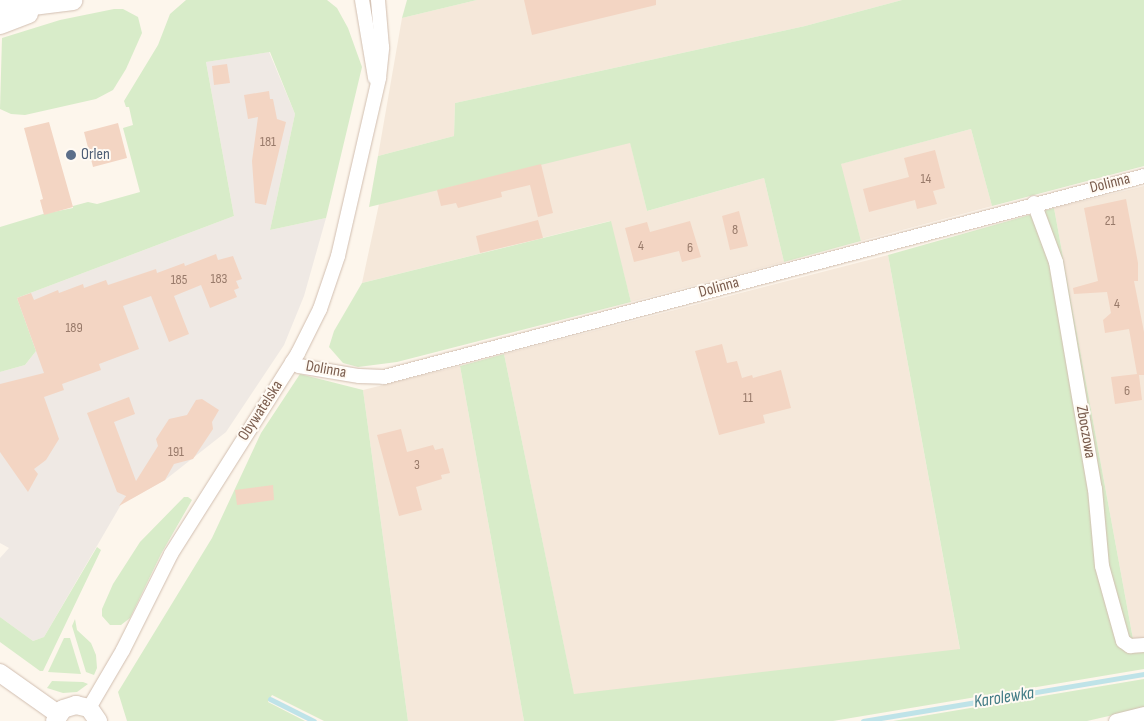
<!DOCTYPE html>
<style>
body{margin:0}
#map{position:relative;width:1144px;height:721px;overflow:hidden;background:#fdf6ec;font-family:"Sofia Sans Condensed",sans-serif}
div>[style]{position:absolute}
.residential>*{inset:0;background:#f5e8da}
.industrial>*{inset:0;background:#efe9e4}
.green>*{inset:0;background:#d8ecc9}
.stream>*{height:5px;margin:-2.5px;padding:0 2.5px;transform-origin:2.5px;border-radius:2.5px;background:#bfe3e8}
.building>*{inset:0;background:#f3d5c3}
.roads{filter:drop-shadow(0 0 1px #d1beb0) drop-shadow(0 0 1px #d1beb0)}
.minor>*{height:14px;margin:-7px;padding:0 7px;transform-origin:7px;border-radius:7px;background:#fff}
.tertiary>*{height:18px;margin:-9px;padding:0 9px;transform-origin:9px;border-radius:9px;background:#fff}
.secondary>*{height:19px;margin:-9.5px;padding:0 9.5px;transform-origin:9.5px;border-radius:9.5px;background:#fff}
.dots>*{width:14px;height:14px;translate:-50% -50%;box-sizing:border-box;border:2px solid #fffaf3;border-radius:50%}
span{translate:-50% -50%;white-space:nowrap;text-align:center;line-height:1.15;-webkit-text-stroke:4px #fffaf3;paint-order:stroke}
.number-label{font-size:14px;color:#987a6a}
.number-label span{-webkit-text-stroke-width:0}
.service-label{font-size:16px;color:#4e5e75}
.left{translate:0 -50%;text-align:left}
.street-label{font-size:16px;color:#7a5c4d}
.water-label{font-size:18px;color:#437c86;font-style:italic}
</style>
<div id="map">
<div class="residential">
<i style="clip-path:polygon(477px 0,902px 0,805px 26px,455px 103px,454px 136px,378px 156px,402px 18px)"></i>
<i style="clip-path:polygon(971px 129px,992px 206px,861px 241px,840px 164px)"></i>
<i style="clip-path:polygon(630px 142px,647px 211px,764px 178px,784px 262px,631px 302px,610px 221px,362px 283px,379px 204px)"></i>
<i style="clip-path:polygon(1144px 186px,1144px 638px,1133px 639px,1054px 208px)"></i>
<i style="clip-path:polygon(888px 255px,961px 655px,574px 695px,504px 354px)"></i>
<i style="clip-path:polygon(460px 366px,524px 721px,408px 721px,363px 390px)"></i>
</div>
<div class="industrial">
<i style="clip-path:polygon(269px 52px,295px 114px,270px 230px,326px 218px,304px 296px,284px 345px,226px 432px,165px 480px,131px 499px,126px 496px,44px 637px,33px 641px,0 617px,0 558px,9px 548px,0 543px,0 372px,25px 365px,36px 351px,17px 298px,234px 216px,206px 62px)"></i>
</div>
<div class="green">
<i style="clip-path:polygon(186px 0,327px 0,337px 8px,348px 28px,362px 67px,326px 218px,270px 230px,295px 114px,270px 52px,206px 62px,234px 216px,17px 298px,36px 351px,25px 365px,0 372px,0 227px,43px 214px,73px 208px,73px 206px,88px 202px,97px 204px,140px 192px,123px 128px,133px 125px,129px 107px,126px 107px,124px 101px,158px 45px,170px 14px)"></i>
<i style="clip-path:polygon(407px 0,477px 0,402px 18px)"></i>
<i style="clip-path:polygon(902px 0,1144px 0,1144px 166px,992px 206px,971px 129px,841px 164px,861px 241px,784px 262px,764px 178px,647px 211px,630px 143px,369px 207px,378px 156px,454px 136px,455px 103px,805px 26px)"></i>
<i style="clip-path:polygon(114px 9px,123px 9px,138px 17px,142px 33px,126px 69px,113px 90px,96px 99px,25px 115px,11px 114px,0 109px,2px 38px,60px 20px)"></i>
<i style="clip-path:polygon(1054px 208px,1133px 639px,1144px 638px,1144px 669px,833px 721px,524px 721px,460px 366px,504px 354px,574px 694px,960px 649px,888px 255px)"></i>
<i style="clip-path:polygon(611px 221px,631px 302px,397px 362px,358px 367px,343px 363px,329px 347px,334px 331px,362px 283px)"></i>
<i style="clip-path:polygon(300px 374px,363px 390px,408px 721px,324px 721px,272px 695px,268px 702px,305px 721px,127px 721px,118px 692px,212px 538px,261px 433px)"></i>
<i style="clip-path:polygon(184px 497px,188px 497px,192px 500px,161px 554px,130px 618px,121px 625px,110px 625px,102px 616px,102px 609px,113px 584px,140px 542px)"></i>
<i style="clip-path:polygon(97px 547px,101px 550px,43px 671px,40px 671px,0 642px,0 617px,33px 641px,44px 637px)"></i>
<i style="clip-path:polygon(75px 619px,77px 630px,91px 643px,96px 655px,97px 668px,94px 675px,86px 672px,72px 626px)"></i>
<i style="clip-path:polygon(64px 638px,70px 638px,81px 674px,48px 672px)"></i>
<i style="clip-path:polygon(1144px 679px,1144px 708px,1087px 721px,893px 721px)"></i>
<i style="clip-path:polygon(52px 681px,83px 682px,88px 684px,77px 692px,63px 693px,47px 688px)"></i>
</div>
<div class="stream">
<i style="left:270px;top:699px;width:49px;rotate:26.6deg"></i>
<i style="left:863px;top:721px;width:285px;rotate:-9.5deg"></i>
</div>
<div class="building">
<i style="clip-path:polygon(524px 0,656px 0,656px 5px,532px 35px)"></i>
<i style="clip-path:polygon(227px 64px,230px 83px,214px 85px,212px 66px)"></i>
<i style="clip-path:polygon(269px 91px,270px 99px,273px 99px,277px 119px,286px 122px,266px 205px,255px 203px,252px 161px,258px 117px,248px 119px,244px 95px)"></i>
<i style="clip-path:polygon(49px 122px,73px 207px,44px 215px,40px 200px,43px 199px,24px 128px)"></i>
<i style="clip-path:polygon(118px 123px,127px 158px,93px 167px,84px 132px)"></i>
<i style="clip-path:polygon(935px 150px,945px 188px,933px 191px,937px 204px,917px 209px,915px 200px,869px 212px,863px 189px,909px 177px,904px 158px)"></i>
<i style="clip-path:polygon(541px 164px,553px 213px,538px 217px,530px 185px,501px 192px,502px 197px,458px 208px,456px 203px,441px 206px,437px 190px)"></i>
<i style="clip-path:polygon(1126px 199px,1138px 263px,1138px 281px,1134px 281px,1144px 332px,1144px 375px,1139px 375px,1142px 400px,1115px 404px,1111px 377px,1137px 374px,1129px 329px,1105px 333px,1103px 320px,1111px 313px,1107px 292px,1074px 294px,1073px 288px,1098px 281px,1084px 208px)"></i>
<i style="clip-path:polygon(739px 211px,748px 246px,730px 250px,722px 216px)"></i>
<i style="clip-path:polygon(538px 220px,543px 238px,480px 253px,476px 236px)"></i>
<i style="clip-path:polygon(690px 221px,701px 257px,682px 262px,679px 251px,634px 262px,625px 228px,647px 222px,650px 232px)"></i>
<i style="clip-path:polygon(216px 254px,218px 260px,233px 256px,242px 279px,236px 281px,239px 288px,234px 290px,237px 297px,210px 308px,201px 285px,174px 296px,189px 334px,169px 342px,151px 296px,123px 306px,139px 349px,99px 364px,101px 370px,62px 384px,64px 390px,44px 397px,59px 439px,46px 460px,34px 469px,38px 474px,28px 492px,0 452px,0 384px,44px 373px,17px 298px,31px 293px,34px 300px,58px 290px,59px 293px,83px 284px,84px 288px,106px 280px,108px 285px,156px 269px,157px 273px,184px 263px,185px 266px)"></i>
<i style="clip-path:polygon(722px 344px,727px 363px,737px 361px,742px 378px,752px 375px,753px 378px,781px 370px,791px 408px,763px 415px,765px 423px,719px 435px,695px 351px)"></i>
<i style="clip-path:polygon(129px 397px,135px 414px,114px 422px,136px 481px,158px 446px,156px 439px,169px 419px,187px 415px,196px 400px,202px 399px,219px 410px,212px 422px,213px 429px,193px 459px,174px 464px,165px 480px,119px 506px,126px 496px,117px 492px,87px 413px)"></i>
<i style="clip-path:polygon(401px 429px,407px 452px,433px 445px,435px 450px,443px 448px,450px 473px,441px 475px,442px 479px,416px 487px,422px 510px,399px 516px,377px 435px)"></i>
<i style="clip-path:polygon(273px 485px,274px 500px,237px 505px,235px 490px)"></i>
</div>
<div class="roads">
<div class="minor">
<i style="left:362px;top:0;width:79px;rotate:80.5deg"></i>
<i style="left:1034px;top:203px;width:63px;rotate:69.6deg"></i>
<i style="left:1056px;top:262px;width:230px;rotate:80.3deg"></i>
<i style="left:1095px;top:489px;width:77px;rotate:84.8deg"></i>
<i style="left:1102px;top:566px;width:78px;rotate:74.4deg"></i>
<i style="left:1123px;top:641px;width:9px;rotate:36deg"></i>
<i style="left:1130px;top:646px;width:14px;rotate:-4deg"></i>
<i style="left:292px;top:362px;width:8px;rotate:30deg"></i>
<i style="left:299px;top:366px;width:61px;rotate:9.5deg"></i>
<i style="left:359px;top:376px;width:25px;rotate:2deg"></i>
<i style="left:384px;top:377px;width:786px;rotate:-14.81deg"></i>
<i style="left:89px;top:708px;width:67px;rotate:-59.6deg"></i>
<i style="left:123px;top:650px;width:107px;rotate:-63.4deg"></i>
<i style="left:171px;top:554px;width:238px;rotate:-57.7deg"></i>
<i style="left:298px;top:353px;width:49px;rotate:-63.4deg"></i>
<i style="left:320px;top:309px;width:56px;rotate:-71.2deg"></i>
<i style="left:338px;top:256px;width:183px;rotate:-77deg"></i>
<i style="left:379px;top:78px;width:31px;rotate:-84deg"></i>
<i style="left:382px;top:47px;width:47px;rotate:-94.9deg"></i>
<i style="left:1116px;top:721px;width:29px;rotate:-14deg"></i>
</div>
<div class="tertiary">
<i style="left:0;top:673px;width:71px;rotate:35.3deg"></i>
<i style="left:55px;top:721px;width:14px;rotate:-56deg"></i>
<i style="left:63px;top:709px;width:14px;rotate:-17deg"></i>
<i style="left:76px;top:705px;width:13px;rotate:13deg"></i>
<i style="left:89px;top:708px;width:16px;rotate:55deg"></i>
</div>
<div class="secondary">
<i style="left:0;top:9px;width:73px;rotate:-7.1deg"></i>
<i style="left:0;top:24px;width:30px;rotate:-21deg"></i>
</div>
</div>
<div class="dots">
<i style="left:71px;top:155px;background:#5c6f8a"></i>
</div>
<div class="number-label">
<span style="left:268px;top:142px">181</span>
<span style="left:926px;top:179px">14</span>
<span style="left:1110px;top:221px">21</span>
<span style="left:735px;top:230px">8</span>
<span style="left:641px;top:246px">4</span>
<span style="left:690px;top:248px">6</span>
<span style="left:219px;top:279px">183</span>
<span style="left:179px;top:280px">185</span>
<span style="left:1117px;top:304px">4</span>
<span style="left:74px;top:328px">189</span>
<span style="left:1127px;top:391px">6</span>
<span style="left:748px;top:398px">11</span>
<span style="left:176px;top:452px">191</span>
<span style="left:417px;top:465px">3</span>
</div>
<div class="service-label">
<span class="left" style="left:81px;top:155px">Orlen</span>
</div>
<div class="street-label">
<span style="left:1110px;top:184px;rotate:-14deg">Dolinna</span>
<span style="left:719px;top:288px;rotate:-15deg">Dolinna</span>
<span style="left:326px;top:370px;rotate:10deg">Dolinna</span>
<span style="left:261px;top:411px;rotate:-57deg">Obywatelska</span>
<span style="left:1085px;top:432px;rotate:80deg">Zboczowa</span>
</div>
<div class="water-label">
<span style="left:1004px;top:698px;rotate:-9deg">Karolewka</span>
</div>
</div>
